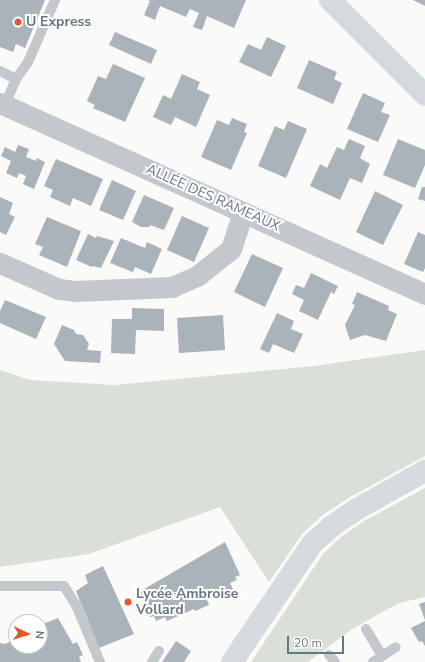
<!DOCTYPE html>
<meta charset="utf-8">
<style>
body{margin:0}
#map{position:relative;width:425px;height:662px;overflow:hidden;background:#fafaf8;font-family:"Nunito Sans",sans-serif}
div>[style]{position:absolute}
.green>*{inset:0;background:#dadfd7}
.building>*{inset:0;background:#aab3b9}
.lane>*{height:10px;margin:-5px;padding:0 5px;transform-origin:5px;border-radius:5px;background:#c3c8cc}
.street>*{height:21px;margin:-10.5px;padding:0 10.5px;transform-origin:10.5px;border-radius:10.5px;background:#c3c8cc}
.secondary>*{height:22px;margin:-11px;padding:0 11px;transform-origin:11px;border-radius:11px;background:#d6dbdf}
.dots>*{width:11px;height:11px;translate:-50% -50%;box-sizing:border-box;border:2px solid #fff;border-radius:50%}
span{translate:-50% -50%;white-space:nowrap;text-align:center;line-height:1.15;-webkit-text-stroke:4px #fff;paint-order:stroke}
.poi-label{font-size:14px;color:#657683;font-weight:700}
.left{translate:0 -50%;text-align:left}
.street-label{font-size:14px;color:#657683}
.north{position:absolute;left:8px;top:614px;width:40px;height:40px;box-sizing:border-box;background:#fff;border:1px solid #c1c8cd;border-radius:50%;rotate:94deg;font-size:11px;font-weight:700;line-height:16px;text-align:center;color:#657683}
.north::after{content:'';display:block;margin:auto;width:14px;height:18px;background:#e4572e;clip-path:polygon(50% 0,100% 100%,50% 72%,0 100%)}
.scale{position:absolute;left:287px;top:636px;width:57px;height:18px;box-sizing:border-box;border:2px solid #657683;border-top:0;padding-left:5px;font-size:12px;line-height:14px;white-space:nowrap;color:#657683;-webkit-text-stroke:3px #fff;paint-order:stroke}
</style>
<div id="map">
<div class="green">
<i style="clip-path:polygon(425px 350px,425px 456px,350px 497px,323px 515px,302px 534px,269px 582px,220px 507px,89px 554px,0 567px,0 370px,30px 380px,115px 385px,314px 366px)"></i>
<i style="clip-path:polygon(425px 488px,425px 597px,399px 603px,377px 615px,351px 630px,308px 662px,251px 662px,323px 554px,341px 537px,364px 521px)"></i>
</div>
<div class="building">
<i style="clip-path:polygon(0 0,45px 0,25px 48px,16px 44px,13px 52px,0 47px)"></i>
<i style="clip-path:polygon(147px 0,246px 0,234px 28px,207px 16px,202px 30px,193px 27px,199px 13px,190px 9px,186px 17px,160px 6px,155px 20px,144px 15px,150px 1px)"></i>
<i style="clip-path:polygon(413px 0,425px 0,425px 6px)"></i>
<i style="clip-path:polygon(115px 32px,157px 50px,151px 64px,109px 45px)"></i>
<i style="clip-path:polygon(267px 37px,286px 46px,271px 77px,239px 62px,248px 44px,261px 50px)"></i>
<i style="clip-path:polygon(309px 60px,337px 72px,334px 79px,342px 83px,333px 104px,297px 88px)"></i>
<i style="clip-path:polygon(113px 64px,145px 78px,125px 122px,93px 108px,95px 105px,87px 101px,98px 76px,106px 79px)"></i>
<i style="clip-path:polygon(182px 74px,200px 82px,197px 89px,210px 95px,196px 127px,175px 117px,171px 125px,153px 117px,163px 95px,171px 99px)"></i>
<i style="clip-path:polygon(363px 93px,385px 103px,381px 112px,390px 115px,378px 142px,347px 129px)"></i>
<i style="clip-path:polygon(232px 118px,247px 124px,244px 132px,247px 133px,231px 170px,201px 157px,217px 120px,229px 125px)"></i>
<i style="clip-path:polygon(288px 121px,307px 129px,286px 178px,258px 166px,275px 126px,284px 130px)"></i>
<i style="clip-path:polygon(349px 139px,365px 146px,360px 158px,370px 164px,362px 183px,350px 178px,340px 200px,310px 186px,320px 164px,327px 168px,337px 147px,344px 150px)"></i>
<i style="clip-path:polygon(398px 139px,425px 150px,425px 165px,415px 188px,383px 175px)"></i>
<i style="clip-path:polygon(18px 145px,29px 149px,26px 157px,36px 161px,37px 158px,45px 162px,34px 189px,23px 184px,26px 176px,19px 173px,17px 178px,6px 173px,11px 161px,1px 156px,5px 147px,15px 152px)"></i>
<i style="clip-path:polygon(56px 159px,103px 179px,91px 206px,73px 198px,70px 206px,50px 197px,53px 190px,44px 186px)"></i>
<i style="clip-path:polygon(112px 180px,136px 191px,123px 220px,99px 210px)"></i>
<i style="clip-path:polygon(422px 187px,425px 187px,425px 201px,418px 199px)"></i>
<i style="clip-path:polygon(375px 191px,403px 205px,383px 245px,356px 232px)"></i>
<i style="clip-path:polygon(144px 195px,174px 208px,164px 230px,150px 225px,150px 227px,141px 227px,132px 222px)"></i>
<i style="clip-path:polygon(0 197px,13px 203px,9px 214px,15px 217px,6px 235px,0 232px)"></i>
<i style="clip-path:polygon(182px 216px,209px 228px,194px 262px,167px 250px)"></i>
<i style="clip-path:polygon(47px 217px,81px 231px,67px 267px,39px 255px,43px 247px,35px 244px)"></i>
<i style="clip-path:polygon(418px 232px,425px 235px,425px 268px,423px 272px,404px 264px)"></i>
<i style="clip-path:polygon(88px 234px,96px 238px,97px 236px,114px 241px,101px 268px,93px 266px,92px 267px,76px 260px)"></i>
<i style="clip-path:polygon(121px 238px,145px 248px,147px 242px,162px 249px,151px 274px,135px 267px,133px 272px,110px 263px)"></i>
<i style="clip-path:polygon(252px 254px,283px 268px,265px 307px,234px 292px)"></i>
<i style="clip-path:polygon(311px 273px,338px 286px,334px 294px,331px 292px,318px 320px,299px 311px,304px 300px,292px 294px,296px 285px,304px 288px)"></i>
<i style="clip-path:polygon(357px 292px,389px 306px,388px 310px,397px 314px,386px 341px,365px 335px,350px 340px,345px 325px,355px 305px,352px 304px)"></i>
<i style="clip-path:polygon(5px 300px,46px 317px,36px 339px,0 323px,0 311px)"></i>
<i style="clip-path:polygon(132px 308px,164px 309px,164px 331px,136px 330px,135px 354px,111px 353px,112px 319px,132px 319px)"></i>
<i style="clip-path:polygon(277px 313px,294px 321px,291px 329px,303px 334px,294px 353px,273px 344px,269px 353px,260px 349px)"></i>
<i style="clip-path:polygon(223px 315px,225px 350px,179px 353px,177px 318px)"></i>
<i style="clip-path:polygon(62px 325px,74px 330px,76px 334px,83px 335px,89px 344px,87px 350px,101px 351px,100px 363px,65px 361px,54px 344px)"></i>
<i style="clip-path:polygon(225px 542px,240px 575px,235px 577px,237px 580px,230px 583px,233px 589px,207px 600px,209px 605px,195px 611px,194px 609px,167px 621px,165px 617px,156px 621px,154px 616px,150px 617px,139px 592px)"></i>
<i style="clip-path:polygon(103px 566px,134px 634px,99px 648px,76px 591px,88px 583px,85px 575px)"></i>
<i style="clip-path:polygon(425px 602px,425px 620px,419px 604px)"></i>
<i style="clip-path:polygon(58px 618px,73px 644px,77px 642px,83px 655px,79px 657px,81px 662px,0 662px,0 643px,5px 644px,16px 639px,16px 646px,40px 646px,40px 625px)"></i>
<i style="clip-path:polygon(425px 621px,425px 646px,422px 641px,419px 642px,411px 628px)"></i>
<i style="clip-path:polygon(176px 641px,191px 651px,184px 662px,162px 662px)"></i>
</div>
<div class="lane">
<i style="left:0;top:71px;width:18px;rotate:27deg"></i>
<i style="left:16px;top:79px;width:21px;rotate:-55deg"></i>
<i style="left:28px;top:62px;width:68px;rotate:-66.5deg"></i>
<i style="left:5px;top:105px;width:28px;rotate:-67deg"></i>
<i style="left:0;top:586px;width:64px"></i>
<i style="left:64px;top:586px;width:22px;rotate:58deg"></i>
<i style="left:76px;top:605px;width:62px;rotate:67.2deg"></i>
<i style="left:366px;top:629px;width:31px;rotate:59deg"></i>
<i style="left:329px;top:655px;width:9px;rotate:49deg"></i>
<i style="left:152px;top:662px;width:13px;rotate:-58deg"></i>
<i style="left:373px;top:662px;width:27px;rotate:-33deg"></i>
</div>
<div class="street">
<i style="left:0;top:103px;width:466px;rotate:24.2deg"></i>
<i style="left:0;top:263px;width:64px;rotate:23.8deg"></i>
<i style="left:59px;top:289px;width:16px;rotate:7deg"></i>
<i style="left:75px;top:291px;width:97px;rotate:-2.4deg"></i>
<i style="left:172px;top:287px;width:27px;rotate:-24deg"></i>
<i style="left:197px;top:276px;width:43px;rotate:-38.5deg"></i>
<i style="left:231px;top:249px;width:39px;rotate:-72deg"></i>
</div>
<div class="secondary">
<i style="left:330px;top:0;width:134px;rotate:45deg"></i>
<i style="left:232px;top:662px;width:143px;rotate:-55.9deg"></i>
<i style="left:312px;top:544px;width:27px;rotate:-42deg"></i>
<i style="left:332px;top:526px;width:30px;rotate:-34deg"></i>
<i style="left:357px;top:509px;width:78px;rotate:-29.2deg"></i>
</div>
<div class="dots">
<i style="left:18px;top:22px;background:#e4572e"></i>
<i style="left:128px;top:602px;background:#e4572e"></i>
</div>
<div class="poi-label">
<span class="left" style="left:26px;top:22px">U Express</span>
<span class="left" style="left:136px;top:602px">Lycée Ambroise<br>Vollard</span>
</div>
<div class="street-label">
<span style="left:213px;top:198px;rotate:24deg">ALLÉE DES RAMEAUX</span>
</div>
<div class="north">N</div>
<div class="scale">20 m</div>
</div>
